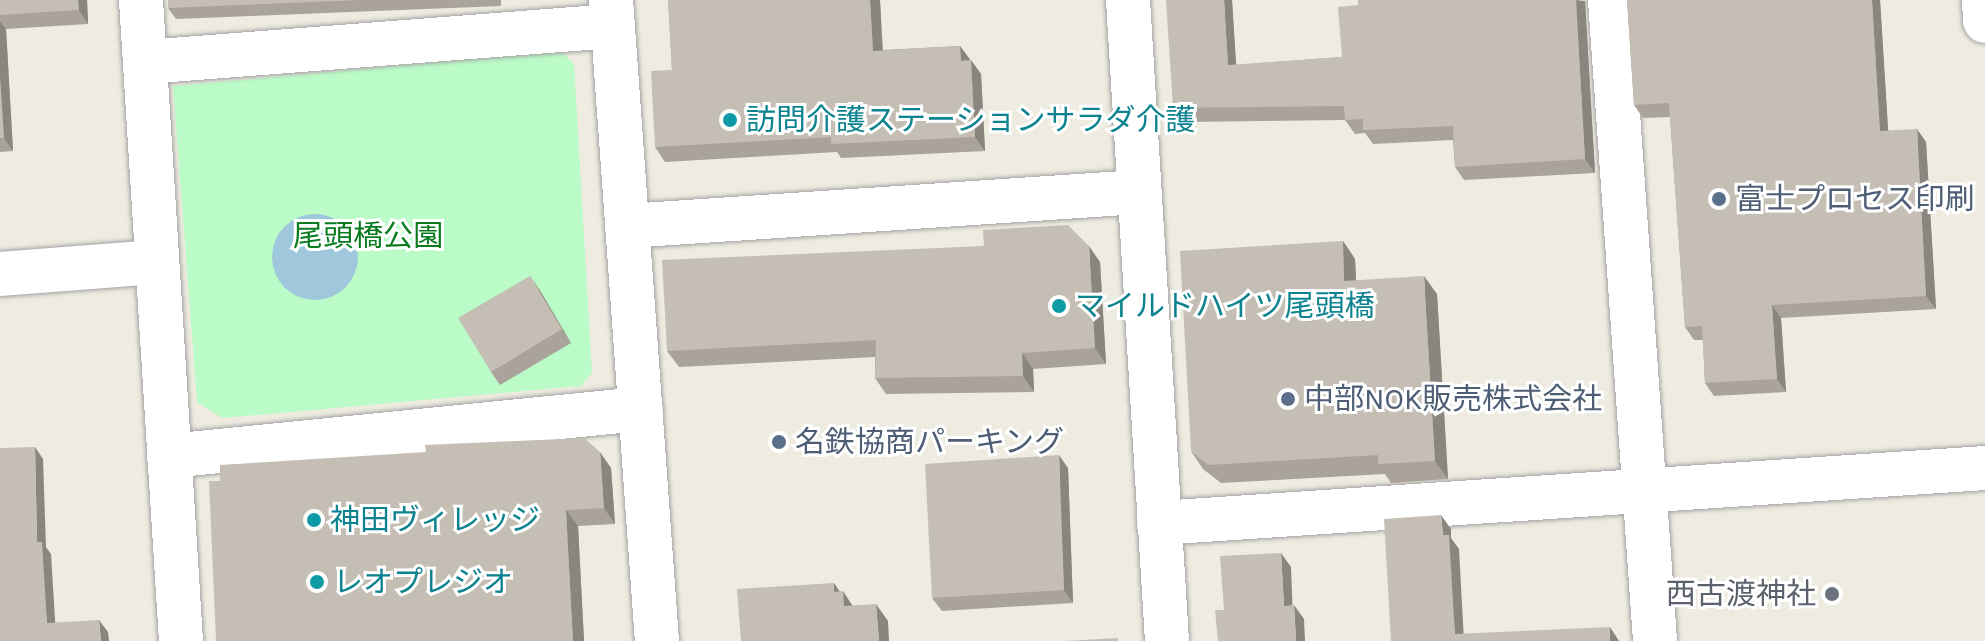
<!DOCTYPE html>
<meta charset="utf-8">
<style>
body{margin:0}
#map{position:relative;width:1985px;height:641px;overflow:hidden;background:#eeebe1;font-family:Karla,"Noto Sans JP",sans-serif}
div>[style]{position:absolute}
.park>*{inset:0;background:#bbfbc8}
.water>*{inset:0;background:#9fc8dd}
.round{border-radius:50%}
.roads{filter:drop-shadow(0 0 2px #a3a3a3) drop-shadow(0 0 2px #a3a3a3)}
.minor>*{height:44px;margin:-22px;padding:0 22px;transform-origin:22px;border-radius:22px;background:#fff}
.wall>*{inset:0;background:#a9a39b}
.shaded-wall>*{inset:0;background:#8a857e}
.building>*{inset:0;background:#c5beb4}
.dots>*{width:22px;height:22px;translate:-50% -50%;box-sizing:border-box;border:4px solid #fff;border-radius:50%}
span{translate:-50% -50%;white-space:nowrap;text-align:center;line-height:1.15;-webkit-text-stroke:6px #fff;paint-order:stroke}
.culture-label{font-size:30px;color:#0d838f}
.left{translate:0 -50%;text-align:left}
.service-label{font-size:30px;color:#4e5e75}
.park-label{font-size:30px;color:#087c1f}
.worship-label{font-size:30px;color:#5b616d}
.right{translate:-100% -50%;text-align:right}
</style>
<div id="map">
<div class="park">
<i style="clip-path:polygon(561px 51px,574px 64px,592px 373px,581px 386px,222px 418px,197px 402px,173px 86px)"></i>
</div>
<div class="water">
<i class="round" style="left:272px;top:214px;width:86px;height:86px"></i>
</div>
<div class="roads">
<div class="minor">
<i style="left:141px;top:0;width:642px;rotate:86.43deg"></i>
<i style="left:611px;top:0;width:643px;rotate:85.9deg"></i>
<i style="left:1128px;top:0;width:642px;rotate:86.52deg"></i>
<i style="left:1610px;top:0;width:643px;rotate:85.98deg"></i>
<i style="left:1984px;top:0;width:21px;rotate:87deg"></i>
<i style="left:145px;top:62px;width:469px;rotate:-4.4deg"></i>
<i style="left:627px;top:226px;width:513px;rotate:-3.8deg"></i>
<i style="left:0;top:274px;width:157px;rotate:-4.4deg"></i>
<i style="left:169px;top:456px;width:474px;rotate:-5.7deg"></i>
<i style="left:1159px;top:523px;width:828px;rotate:-3.81deg"></i>
</div>
</div>
<div class="wall">
<i style="clip-path:polygon(0 0,87px 0,88px 24px,6px 29px,13px 151px,0 152px)"></i>
<i style="clip-path:polygon(168px 0,501px 0,501px 6px,176px 19px,168px 8px)"></i>
<i style="clip-path:polygon(668px 0,880px 0,883px 50px,960px 46px,981px 74px,985px 151px,841px 158px,837px 152px,665px 162px,655px 147px,672px 70px)"></i>
<i style="clip-path:polygon(1232px 0,1236px 65px,1342px 57px,1585px 1px,1595px 173px,1464px 180px,1455px 167px,1453px 140px,1373px 144px,1365px 133px,1355px 134px,1345px 120px,1183px 122px,1173px 108px)"></i>
<i style="clip-path:polygon(1627px 0,1880px 0,1888px 130px,1926px 142px,1936px 309px,1781px 318px,1786px 392px,1714px 396px,1705px 383px,1703px 340px,1694px 340px,1685px 327px,1670px 117px,1643px 118px,1634px 105px)"></i>
<i style="clip-path:polygon(1343px 241px,1355px 259px,1356px 280px,1437px 294px,1448px 479px,1391px 483px,1385px 474px,1221px 483px,1203px 469px,1191px 451px)"></i>
<i style="clip-path:polygon(1100px 262px,1106px 364px,1033px 369px,1034px 392px,886px 394px,875px 378px,875px 357px,679px 367px,667px 351px)"></i>
<i style="clip-path:polygon(539px 289px,571px 343px,500px 385px,491px 372px)"></i>
<i style="clip-path:polygon(611px 468px,615px 524px,578px 526px,584px 641px,216px 641px)"></i>
<i style="clip-path:polygon(1068px 468px,1073px 603px,942px 611px,932px 598px)"></i>
</div>
<div class="shaded-wall">
<i style="clip-path:polygon(78px 0,87px 0,88px 24px,79px 10px)"></i>
<i style="clip-path:polygon(870px 0,880px 0,883px 65px,873px 51px)"></i>
<i style="clip-path:polygon(1224px 0,1232px 0,1237px 79px,1228px 65px)"></i>
<i style="clip-path:polygon(1576px 0,1585px 1px,1595px 173px,1585px 159px)"></i>
<i style="clip-path:polygon(1872px 0,1880px 0,1889px 144px,1880px 131px)"></i>
<i style="clip-path:polygon(0 21px,6px 29px,13px 151px,4px 138px,0 77px)"></i>
<i style="clip-path:polygon(960px 46px,970px 60px,961px 61px)"></i>
<i style="clip-path:polygon(971px 60px,981px 74px,985px 151px,975px 137px)"></i>
<i style="clip-path:polygon(1917px 129px,1926px 142px,1936px 309px,1926px 296px)"></i>
<i style="clip-path:polygon(1343px 241px,1355px 259px,1357px 299px,1344px 281px)"></i>
<i style="clip-path:polygon(1089px 246px,1100px 262px,1106px 364px,1095px 348px)"></i>
<i style="clip-path:polygon(530px 276px,539px 289px,571px 343px,562px 329px)"></i>
<i style="clip-path:polygon(1424px 276px,1437px 294px,1448px 479px,1435px 461px)"></i>
<i style="clip-path:polygon(1772px 305px,1781px 318px,1786px 392px,1777px 379px)"></i>
<i style="clip-path:polygon(1022px 353px,1033px 369px,1034px 392px,1023px 376px)"></i>
<i style="clip-path:polygon(35px 447px,43px 459px,46px 547px,51px 554px,56px 635px,47px 623px,37px 542px)"></i>
<i style="clip-path:polygon(600px 452px,611px 468px,615px 524px,604px 508px)"></i>
<i style="clip-path:polygon(1059px 455px,1068px 468px,1073px 603px,1064px 590px)"></i>
<i style="clip-path:polygon(566px 510px,578px 526px,584px 641px,573px 641px)"></i>
<i style="clip-path:polygon(1441px 515px,1451px 529px,1451px 538px,1459px 549px,1464px 641px,1455px 634px,1443px 535px)"></i>
<i style="clip-path:polygon(1281px 553px,1291px 567px,1293px 620px,1284px 606px)"></i>
<i style="clip-path:polygon(834px 583px,843px 596px,843px 591px,854px 608px,855px 623px,834px 592px)"></i>
<i style="clip-path:polygon(876px 604px,888px 621px,889px 641px,879px 641px)"></i>
<i style="clip-path:polygon(1294px 605px,1304px 619px,1305px 641px,1296px 641px)"></i>
<i style="clip-path:polygon(99px 620px,108px 632px,109px 641px,101px 641px)"></i>
<i style="clip-path:polygon(1610px 627px,1619px 641px,1610px 641px)"></i>
</div>
<div class="building">
<i style="clip-path:polygon(0 0,78px 0,79px 10px,0 15px)"></i>
<i style="clip-path:polygon(168px 0,361px 0,168px 8px)"></i>
<i style="clip-path:polygon(668px 0,870px 0,873px 51px,960px 46px,961px 61px,971px 60px,975px 137px,831px 144px,831px 137px,655px 147px,651px 71px,672px 70px)"></i>
<i style="clip-path:polygon(1166px 0,1224px 0,1228px 65px,1342px 57px,1338px 7px,1358px 5px,1358px 0,1576px 0,1585px 159px,1455px 167px,1453px 126px,1363px 130px,1363px 119px,1345px 120px,1344px 106px,1173px 108px)"></i>
<i style="clip-path:polygon(1627px 0,1872px 0,1880px 131px,1917px 129px,1926px 296px,1772px 305px,1777px 379px,1705px 383px,1702px 326px,1685px 327px,1669px 103px,1634px 105px)"></i>
<i style="clip-path:polygon(0 77px,4px 138px,0 138px)"></i>
<i style="clip-path:polygon(1068px 225px,1089px 246px,1095px 348px,1022px 353px,1023px 376px,875px 378px,876px 340px,667px 351px,662px 260px,984px 246px,983px 230px)"></i>
<i style="clip-path:polygon(1343px 241px,1344px 281px,1424px 276px,1435px 461px,1378px 464px,1378px 455px,1208px 465px,1191px 451px,1180px 251px)"></i>
<i style="clip-path:polygon(530px 276px,562px 329px,491px 372px,458px 318px)"></i>
<i style="clip-path:polygon(584px 438px,600px 452px,604px 508px,566px 510px,573px 641px,216px 641px,209px 481px,220px 481px,220px 465px,426px 452px,425px 445px)"></i>
<i style="clip-path:polygon(35px 447px,37px 542px,42px 542px,47px 623px,99px 620px,101px 641px,0 641px,0 448px)"></i>
<i style="clip-path:polygon(1059px 455px,1064px 590px,932px 598px,925px 464px)"></i>
<i style="clip-path:polygon(1441px 515px,1443px 535px,1449px 535px,1455px 634px,1610px 627px,1610px 641px,1391px 641px,1384px 519px)"></i>
<i style="clip-path:polygon(1281px 553px,1284px 606px,1294px 605px,1296px 641px,1218px 641px,1215px 610px,1224px 610px,1220px 556px)"></i>
<i style="clip-path:polygon(834px 583px,834px 592px,843px 591px,844px 606px,876px 604px,879px 641px,741px 641px,737px 589px)"></i>
<i style="clip-path:polygon(1118px 638px,1118px 641px,1065px 641px)"></i>
</div>
<div class="dots">
<i style="left:730px;top:120px;background:#0f9aa8"></i>
<i style="left:1719px;top:199px;background:#5c6f8a"></i>
<i style="left:1059px;top:306px;background:#0f9aa8"></i>
<i style="left:1288px;top:399px;background:#5c6f8a"></i>
<i style="left:779px;top:442px;background:#5c6f8a"></i>
<i style="left:314px;top:520px;background:#0f9aa8"></i>
<i style="left:317px;top:582px;background:#0f9aa8"></i>
<i style="left:1832px;top:594px;background:#6b7280"></i>
</div>
<div class="culture-label">
<span class="left" style="left:746px;top:120px">訪問介護ステーションサラダ介護</span>
<span class="left" style="left:1075px;top:306px">マイルドハイツ尾頭橋</span>
<span class="left" style="left:330px;top:520px">神田ヴィレッジ</span>
<span class="left" style="left:333px;top:582px">レオプレジオ</span>
</div>
<div class="service-label">
<span class="left" style="left:1735px;top:199px">富士プロセス印刷</span>
<span class="left" style="left:1304px;top:399px">中部NOK販売株式会社</span>
<span class="left" style="left:795px;top:442px">名鉄協商パーキング</span>
</div>
<div class="park-label">
<span style="left:368px;top:236px">尾頭橋公園</span>
</div>
<div class="worship-label">
<span class="right" style="left:1816px;top:594px">西古渡神社</span>
</div>
</div>
